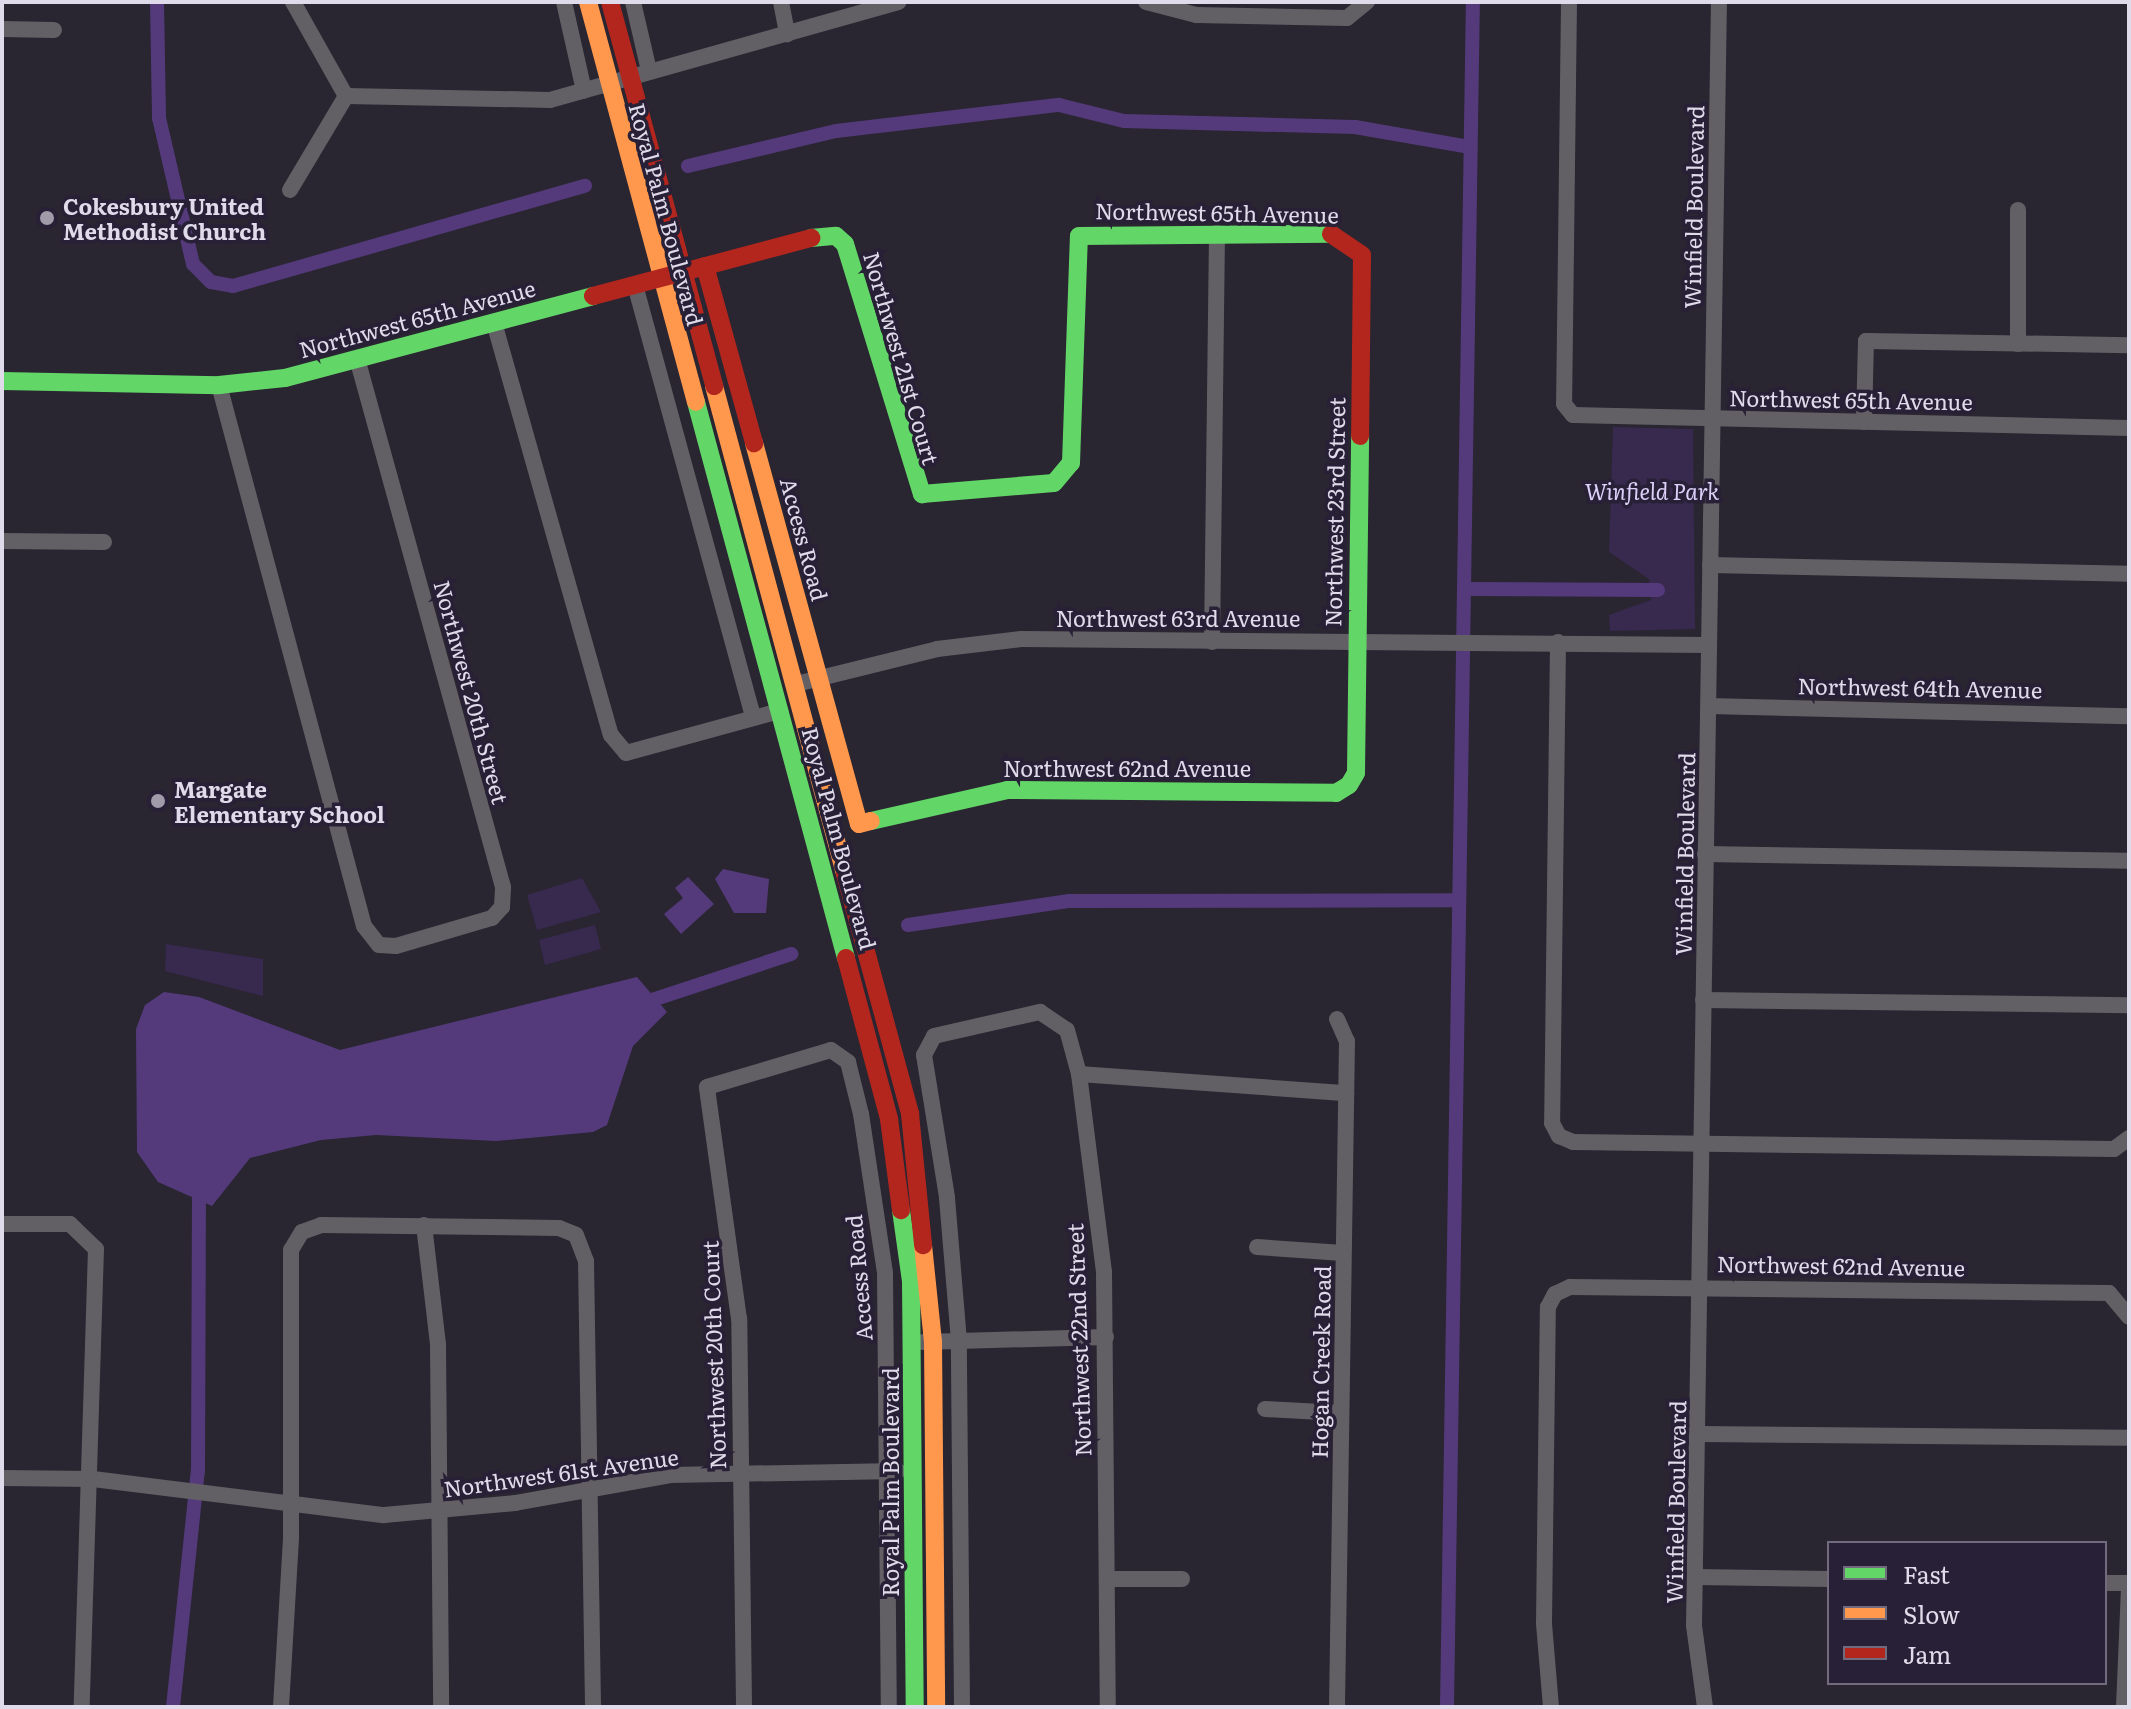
<!DOCTYPE html>
<style>
body{margin:0}
#map{position:relative;width:2131px;height:1709px;overflow:hidden;background:#292531;font-family:Literata,serif}
div>[style]{position:absolute}
.green>*{inset:0;background:#38294f}
.water>*{inset:0;background:#543a7b}
.canal>*{height:14px;margin:-7px;padding:0 7px;transform-origin:7px;border-radius:7px;background:#543a7b}
.street>*{height:16px;margin:-8px;padding:0 8px;transform-origin:8px;border-radius:8px;background:#626065}
.fast>*{height:18px;margin:-9px;padding:0 9px;transform-origin:9px;border-radius:9px;background:#63d668}
.slow>*{height:18px;margin:-9px;padding:0 9px;transform-origin:9px;border-radius:9px;background:#ff974d}
.jam>*{height:18px;margin:-9px;padding:0 9px;transform-origin:9px;border-radius:9px;background:#b3261e}
.dots>*{width:22px;height:22px;translate:-50% -50%;box-sizing:border-box;border:4px solid #272036;border-radius:50%}
span{translate:-50% -50%;white-space:nowrap;text-align:center;line-height:1.15;-webkit-text-stroke:7px #272036;paint-order:stroke}
.poi-label{font-size:22px;color:#e0dbea;font-weight:700}
.left{translate:0 -50%;text-align:left}
.street-label{font-size:22px;color:#e0dbea}
.park-label{font-size:22px;color:#dccff8;font-style:italic}
.frame{position:absolute;inset:0;border:4px solid #e0dbea;pointer-events:none}
.legend{position:absolute;left:1827px;top:1541px;width:280px;height:144px;box-sizing:border-box;background:#272036;border:2px solid #716b7e;margin:0;padding:10px 14px;list-style:none;font-size:24px;color:#e0dbea}
.legend li{display:flex;align-items:center;gap:16px;height:40px}
.legend b{width:40px;border:2px solid #716b7e}
</style>
<div id="map">
<div class="green">
<i style="clip-path:polygon(1613px 427px,1693px 429px,1695px 629px,1610px 631px,1609px 615px,1651px 600px,1649px 579px,1609px 552px)"></i>
<i style="clip-path:polygon(582px 878px,601px 912px,537px 930px,527px 895px)"></i>
<i style="clip-path:polygon(595px 925px,601px 949px,545px 965px,539px 940px)"></i>
<i style="clip-path:polygon(166px 944px,263px 959px,263px 996px,165px 971px)"></i>
</div>
<div class="water">
<i style="clip-path:polygon(723px 869px,769px 879px,766px 913px,734px 913px,715px 879px)"></i>
<i style="clip-path:polygon(688px 877px,714px 904px,681px 934px,664px 914px,683px 898px,675px 888px)"></i>
<i style="clip-path:polygon(637px 977px,667px 1012px,633px 1046px,607px 1125px,593px 1132px,496px 1141px,376px 1135px,321px 1140px,250px 1158px,212px 1206px,158px 1182px,137px 1152px,136px 1029px,145px 1005px,164px 992px,199px 997px,340px 1050px)"></i>
</div>
<div class="canal">
<i style="left:157px;top:2px;width:116px;rotate:89deg"></i>
<i style="left:159px;top:118px;width:150px;rotate:76.9deg"></i>
<i style="left:193px;top:264px;width:25px;rotate:45deg"></i>
<i style="left:211px;top:282px;width:22px;rotate:10deg"></i>
<i style="left:233px;top:286px;width:366px;rotate:-15.9deg"></i>
<i style="left:688px;top:166px;width:152px;rotate:-13.3deg"></i>
<i style="left:836px;top:131px;width:225px;rotate:-6.7deg"></i>
<i style="left:1059px;top:105px;width:67px;rotate:13.8deg"></i>
<i style="left:1124px;top:121px;width:231px;rotate:1.5deg"></i>
<i style="left:1355px;top:127px;width:117px;rotate:9.9deg"></i>
<i style="left:1464px;top:589px;width:194px;rotate:0.3deg"></i>
<i style="left:908px;top:925px;width:163px;rotate:-8.5deg"></i>
<i style="left:1069px;top:901px;width:390px;rotate:-0.1deg"></i>
<i style="left:631px;top:1007px;width:169px;rotate:-18.3deg"></i>
<i style="left:173px;top:1707px;width:237px;rotate:-84deg"></i>
<i style="left:198px;top:1471px;width:282px;rotate:-89.8deg"></i>
<i style="left:1447px;top:1707px;width:1705px;rotate:-89.13deg"></i>
</div>
<div class="street">
<i style="left:293px;top:2px;width:108px;rotate:60.6deg"></i>
<i style="left:346px;top:96px;width:204px;rotate:1.1deg"></i>
<i style="left:550px;top:100px;width:362px;rotate:-15.7deg"></i>
<i style="left:564px;top:2px;width:91px;rotate:77.3deg"></i>
<i style="left:633px;top:2px;width:71px;rotate:76.9deg"></i>
<i style="left:781px;top:2px;width:33px;rotate:79deg"></i>
<i style="left:1146px;top:2px;width:52px;rotate:14.6deg"></i>
<i style="left:1196px;top:15px;width:151px;rotate:1.1deg"></i>
<i style="left:1347px;top:18px;width:26px;rotate:-39deg"></i>
<i style="left:1569px;top:2px;width:402px;rotate:90.7deg"></i>
<i style="left:1564px;top:404px;width:14px;rotate:51deg"></i>
<i style="left:1573px;top:415px;width:556px;rotate:1.34deg"></i>
<i style="left:2px;top:29px;width:52px;rotate:1.1deg"></i>
<i style="left:290px;top:190px;width:109px;rotate:-59.2deg"></i>
<i style="left:2018px;top:210px;width:134px;rotate:90deg"></i>
<i style="left:635px;top:285px;width:448px;rotate:74.7deg"></i>
<i style="left:495px;top:326px;width:425px;rotate:74.2deg"></i>
<i style="left:611px;top:735px;width:23px;rotate:50deg"></i>
<i style="left:626px;top:753px;width:160px;rotate:-15.3deg"></i>
<i style="left:219px;top:385px;width:560px;rotate:75deg"></i>
<i style="left:364px;top:926px;width:24px;rotate:52deg"></i>
<i style="left:379px;top:945px;width:17px;rotate:3deg"></i>
<i style="left:396px;top:946px;width:100px;rotate:-16.3deg"></i>
<i style="left:492px;top:918px;width:15px;rotate:-48deg"></i>
<i style="left:502px;top:907px;width:20px;rotate:-87deg"></i>
<i style="left:503px;top:887px;width:545px;rotate:-105.44deg"></i>
<i style="left:1864px;top:422px;width:81px;rotate:-88.6deg"></i>
<i style="left:1866px;top:341px;width:263px;rotate:0.9deg"></i>
<i style="left:2px;top:541px;width:102px;rotate:0.6deg"></i>
<i style="left:1710px;top:565px;width:419px;rotate:1.2deg"></i>
<i style="left:1212px;top:642px;width:409px;rotate:-89.3deg"></i>
<i style="left:1558px;top:642px;width:481px;rotate:90.7deg"></i>
<i style="left:1552px;top:1123px;width:15px;rotate:62deg"></i>
<i style="left:1559px;top:1136px;width:15px;rotate:23deg"></i>
<i style="left:1573px;top:1142px;width:541px;rotate:0.74deg"></i>
<i style="left:2114px;top:1149px;width:19px;rotate:-36deg"></i>
<i style="left:796px;top:684px;width:145px;rotate:-13.9deg"></i>
<i style="left:937px;top:649px;width:85px;rotate:-6.8deg"></i>
<i style="left:1021px;top:639px;width:688px;rotate:0.5deg"></i>
<i style="left:1709px;top:706px;width:420px;rotate:1.4deg"></i>
<i style="left:1705px;top:854px;width:424px;rotate:0.9deg"></i>
<i style="left:1703px;top:1000px;width:426px;rotate:0.7deg"></i>
<i style="left:1337px;top:1019px;width:24px;rotate:66deg"></i>
<i style="left:1347px;top:1041px;width:666px;rotate:90.86deg"></i>
<i style="left:1079px;top:1074px;width:268px;rotate:4.1deg"></i>
<i style="left:2px;top:1224px;width:68px"></i>
<i style="left:70px;top:1224px;width:36px;rotate:44deg"></i>
<i style="left:96px;top:1249px;width:458px;rotate:91.8deg"></i>
<i style="left:424px;top:1225px;width:121px;rotate:83.3deg"></i>
<i style="left:438px;top:1345px;width:362px;rotate:89.5deg"></i>
<i style="left:1257px;top:1247px;width:86px;rotate:4deg"></i>
<i style="left:923px;top:1342px;width:183px;rotate:-1.6deg"></i>
<i style="left:1265px;top:1409px;width:76px;rotate:3deg"></i>
<i style="left:1699px;top:1434px;width:430px;rotate:0.5deg"></i>
<i style="left:2px;top:1478px;width:91px;rotate:0.6deg"></i>
<i style="left:93px;top:1479px;width:293px;rotate:7.1deg"></i>
<i style="left:384px;top:1515px;width:132px;rotate:-5.2deg"></i>
<i style="left:515px;top:1503px;width:158px;rotate:-10.2deg"></i>
<i style="left:670px;top:1475px;width:228px;rotate:-1deg"></i>
<i style="left:1695px;top:1577px;width:134px;rotate:0.9deg"></i>
<i style="left:1108px;top:1579px;width:74px"></i>
<i style="left:2105px;top:1583px;width:24px"></i>
<i style="left:281px;top:1707px;width:170px;rotate:-86.6deg"></i>
<i style="left:291px;top:1537px;width:287px;rotate:-90deg"></i>
<i style="left:291px;top:1250px;width:21px;rotate:-59deg"></i>
<i style="left:302px;top:1232px;width:20px;rotate:-20deg"></i>
<i style="left:321px;top:1225px;width:238px;rotate:0.7deg"></i>
<i style="left:559px;top:1228px;width:18px;rotate:22deg"></i>
<i style="left:576px;top:1235px;width:28px;rotate:69deg"></i>
<i style="left:586px;top:1261px;width:446px;rotate:89.1deg"></i>
<i style="left:744px;top:1707px;width:388px;rotate:-90.7deg"></i>
<i style="left:739px;top:1319px;width:234px;rotate:-97.9deg"></i>
<i style="left:707px;top:1087px;width:129px;rotate:-16.6deg"></i>
<i style="left:831px;top:1050px;width:21px;rotate:35deg"></i>
<i style="left:848px;top:1062px;width:54px;rotate:76deg"></i>
<i style="left:861px;top:1114px;width:161px;rotate:81.4deg"></i>
<i style="left:885px;top:1273px;width:434px;rotate:89.5deg"></i>
<i style="left:962px;top:1707px;width:366px;rotate:-90.5deg"></i>
<i style="left:959px;top:1341px;width:144px;rotate:-94.8deg"></i>
<i style="left:947px;top:1197px;width:144px;rotate:-99.2deg"></i>
<i style="left:924px;top:1055px;width:21px;rotate:-62deg"></i>
<i style="left:934px;top:1036px;width:109px;rotate:-12.8deg"></i>
<i style="left:1040px;top:1012px;width:32px;rotate:34deg"></i>
<i style="left:1067px;top:1030px;width:46px;rotate:74.7deg"></i>
<i style="left:1079px;top:1074px;width:200px;rotate:82.8deg"></i>
<i style="left:1104px;top:1272px;width:435px;rotate:89.5deg"></i>
<i style="left:1551px;top:1707px;width:84px;rotate:-94.8deg"></i>
<i style="left:1544px;top:1623px;width:316px;rotate:-89.3deg"></i>
<i style="left:1548px;top:1307px;width:15px;rotate:-62deg"></i>
<i style="left:1555px;top:1294px;width:17px;rotate:-25deg"></i>
<i style="left:1570px;top:1287px;width:539px;rotate:0.64deg"></i>
<i style="left:2109px;top:1293px;width:31px;rotate:50deg"></i>
<i style="left:1705px;top:1707px;width:82px;rotate:-97.7deg"></i>
<i style="left:1694px;top:1626px;width:1624px;rotate:-89.12deg"></i>
<i style="left:2124px;top:1707px;width:117px;rotate:-87.6deg"></i>
</div>
<div class="fast">
<i style="left:811px;top:238px;width:25px;rotate:-5deg"></i>
<i style="left:836px;top:236px;width:12px;rotate:42deg"></i>
<i style="left:845px;top:244px;width:262px;rotate:72.9deg"></i>
<i style="left:922px;top:494px;width:132px;rotate:-4.8deg"></i>
<i style="left:1054px;top:483px;width:26px;rotate:-50deg"></i>
<i style="left:1071px;top:463px;width:227px;rotate:-88deg"></i>
<i style="left:1079px;top:236px;width:252px;rotate:-0.5deg"></i>
<i style="left:2px;top:381px;width:217px;rotate:1.1deg"></i>
<i style="left:219px;top:385px;width:66px;rotate:-6.1deg"></i>
<i style="left:285px;top:378px;width:319px;rotate:-14.9deg"></i>
<i style="left:696px;top:402px;width:576px;rotate:74.9deg"></i>
<i style="left:871px;top:821px;width:139px;rotate:-12.8deg"></i>
<i style="left:1007px;top:790px;width:329px;rotate:0.5deg"></i>
<i style="left:1336px;top:793px;width:15px;rotate:-32deg"></i>
<i style="left:1349px;top:785px;width:14px;rotate:-60deg"></i>
<i style="left:1356px;top:773px;width:337px;rotate:-89.3deg"></i>
<i style="left:901px;top:1210px;width:72px;rotate:82deg"></i>
<i style="left:911px;top:1281px;width:426px;rotate:89.5deg"></i>
</div>
<div class="slow">
<i style="left:588px;top:2px;width:414px;rotate:74.9deg"></i>
<i style="left:714px;top:386px;width:505px;rotate:74.97deg"></i>
<i style="left:754px;top:443px;width:395px;rotate:74.6deg"></i>
<i style="left:859px;top:824px;width:12px;rotate:-14deg"></i>
<i style="left:923px;top:1245px;width:98px;rotate:84.1deg"></i>
<i style="left:933px;top:1342px;width:365px;rotate:89.5deg"></i>
</div>
<div class="jam">
<i style="left:610px;top:2px;width:398px;rotate:74.8deg"></i>
<i style="left:1331px;top:234px;width:37px;rotate:34deg"></i>
<i style="left:1362px;top:255px;width:181px;rotate:90.6deg"></i>
<i style="left:705px;top:266px;width:184px;rotate:74.5deg"></i>
<i style="left:593px;top:296px;width:226px;rotate:-14.9deg"></i>
<i style="left:845px;top:874px;width:249px;rotate:74.8deg"></i>
<i style="left:910px;top:1114px;width:132px;rotate:84.3deg"></i>
<i style="left:846px;top:958px;width:167px;rotate:75deg"></i>
<i style="left:889px;top:1119px;width:92px;rotate:82.5deg"></i>
</div>
<div class="dots">
<i style="left:47px;top:218px;background:#a09ba9"></i>
<i style="left:158px;top:801px;background:#a09ba9"></i>
</div>
<div class="poi-label">
<span class="left" style="left:63px;top:218px">Cokesbury United<br>Methodist Church</span>
<span class="left" style="left:174px;top:801px">Margate<br>Elementary School</span>
</div>
<div class="street-label">
<span style="left:1693px;top:207px;rotate:-89deg">Winfield Boulevard</span>
<span style="left:1217px;top:212px;rotate:1deg">Northwest 65th Avenue</span>
<span style="left:667px;top:214px;rotate:75deg">Royal Palm Boulevard</span>
<span style="left:417px;top:318px;rotate:-15deg">Northwest 65th Avenue</span>
<span style="left:902px;top:358px;rotate:74deg">Northwest 21st Court</span>
<span style="left:1851px;top:399px;rotate:1deg">Northwest 65th Avenue</span>
<span style="left:1334px;top:512px;rotate:-89deg">Northwest 23rd Street</span>
<span style="left:805px;top:539px;rotate:75deg">Access Road</span>
<span style="left:1178px;top:618px">Northwest 63rd Avenue</span>
<span style="left:1920px;top:687px;rotate:1deg">Northwest 64th Avenue</span>
<span style="left:472px;top:692px;rotate:75deg">Northwest 20th Street</span>
<span style="left:1127px;top:768px">Northwest 62nd Avenue</span>
<span style="left:840px;top:838px;rotate:75deg">Royal Palm Boulevard</span>
<span style="left:1684px;top:854px;rotate:-89deg">Winfield Boulevard</span>
<span style="left:1841px;top:1265px;rotate:1deg">Northwest 62nd Avenue</span>
<span style="left:858px;top:1278px;rotate:-95deg">Access Road</span>
<span style="left:1078px;top:1340px;rotate:-92deg">Northwest 22nd Street</span>
<span style="left:713px;top:1355px;rotate:-92deg">Northwest 20th Court</span>
<span style="left:1320px;top:1362px;rotate:-89deg">Hogan Creek Road</span>
<span style="left:561px;top:1472px;rotate:-8deg">Northwest 61st Avenue</span>
<span style="left:890px;top:1482px;rotate:-90deg">Royal Palm Boulevard</span>
<span style="left:1675px;top:1502px;rotate:-89deg">Winfield Boulevard</span>
</div>
<div class="park-label">
<span style="left:1652px;top:491px">Winfield Park</span>
</div>
<div class="frame"></div>
<ul class="legend">
<li><b style="height:10px;background:#63d668"></b>Fast</li>
<li><b style="height:10px;background:#ff974d"></b>Slow</li>
<li><b style="height:10px;background:#b3261e"></b>Jam</li>
</ul>
</div>
